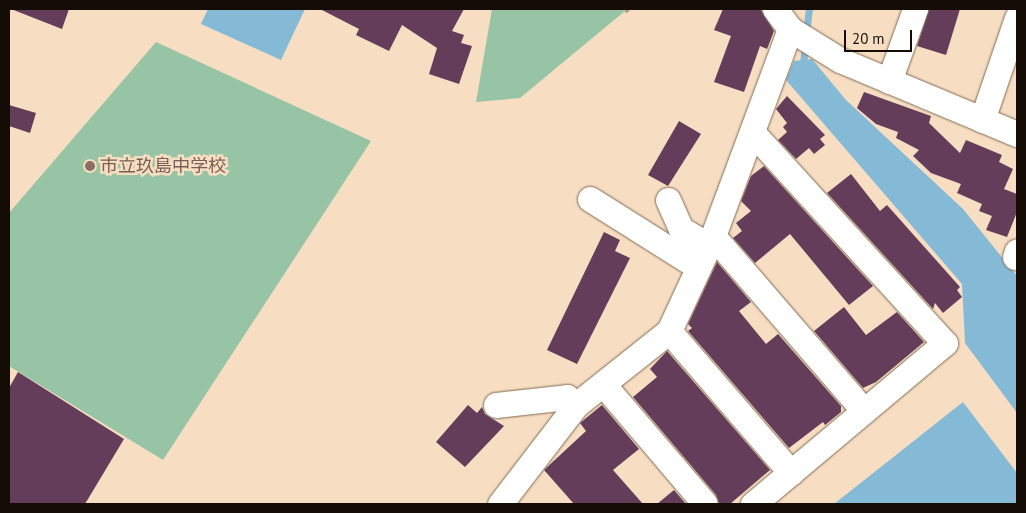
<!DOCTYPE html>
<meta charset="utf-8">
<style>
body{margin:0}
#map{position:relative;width:1026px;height:513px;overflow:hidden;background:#f7dec3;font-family:"PT Sans","Noto Sans JP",sans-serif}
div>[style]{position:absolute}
.green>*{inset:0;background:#97c4a4}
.water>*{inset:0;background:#85bad6}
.stream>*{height:7px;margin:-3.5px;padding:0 3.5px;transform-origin:3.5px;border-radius:3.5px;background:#85bad6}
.building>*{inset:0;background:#643d5a}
.path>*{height:3px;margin-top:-1.5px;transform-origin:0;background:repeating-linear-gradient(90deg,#b09d88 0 4px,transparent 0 8px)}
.roads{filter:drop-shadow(0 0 1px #826c53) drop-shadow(0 0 1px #826c53)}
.street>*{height:25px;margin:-12.5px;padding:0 12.5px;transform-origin:12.5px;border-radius:12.5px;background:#fff}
.dots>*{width:14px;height:14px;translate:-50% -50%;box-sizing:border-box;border:2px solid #f7dec3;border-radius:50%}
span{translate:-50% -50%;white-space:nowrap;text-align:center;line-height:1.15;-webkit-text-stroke:5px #f7dec3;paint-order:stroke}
.education-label{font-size:18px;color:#785e54}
.left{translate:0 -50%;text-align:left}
.frame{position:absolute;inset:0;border:10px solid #150d05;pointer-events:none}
.scale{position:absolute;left:844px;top:30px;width:68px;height:22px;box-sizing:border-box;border:2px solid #150d05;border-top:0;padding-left:6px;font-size:15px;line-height:18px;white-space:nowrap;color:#150d05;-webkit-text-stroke:4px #f7dec3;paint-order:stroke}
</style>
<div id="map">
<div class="green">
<i style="clip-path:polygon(492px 9px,624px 9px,625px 11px,520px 98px,476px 102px)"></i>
<i style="clip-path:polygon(156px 42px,371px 141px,163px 460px,9px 366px,9px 213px)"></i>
</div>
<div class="water">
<i style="clip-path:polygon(208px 9px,305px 9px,281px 60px,201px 24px)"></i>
<i style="clip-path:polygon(812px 59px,846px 100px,963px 209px,1017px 276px,1017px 413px,965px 343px,962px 284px,786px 80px,794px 61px)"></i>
<i style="clip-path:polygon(963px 402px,1017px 473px,1017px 504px,834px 504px)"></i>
</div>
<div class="stream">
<i style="left:806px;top:33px;width:24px;rotate:-83deg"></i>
<i style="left:803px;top:65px;width:21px;rotate:-85deg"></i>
</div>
<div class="building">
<i style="clip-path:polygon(11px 9px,69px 9px,62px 29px)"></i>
<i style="clip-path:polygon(320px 9px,464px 9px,452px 31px,464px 35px,461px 43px,472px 46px,459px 84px,429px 74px,437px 48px,402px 25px,389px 51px,356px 35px,359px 29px)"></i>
<i style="clip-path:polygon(723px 9px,761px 10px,774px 31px,767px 49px,760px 46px,744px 92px,714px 82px,731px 36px,714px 30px)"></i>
<i style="clip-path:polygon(929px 9px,960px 9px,946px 55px,917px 46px)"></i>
<i style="clip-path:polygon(864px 92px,931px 116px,929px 123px,960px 153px,966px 140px,1002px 155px,999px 162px,1013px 169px,1004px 189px,1017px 194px,1017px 212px,1007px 237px,986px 230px,992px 216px,979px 211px,982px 204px,957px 193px,961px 184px,931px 173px,913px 156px,919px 150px,896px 138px,898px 132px,876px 124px,857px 108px)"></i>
<i style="clip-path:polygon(787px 96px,825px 135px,820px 139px,825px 145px,814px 154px,809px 148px,796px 159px,778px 140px,787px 132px,783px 127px,787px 123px,776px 109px)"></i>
<i style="clip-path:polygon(9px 105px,36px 113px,30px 133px,9px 126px)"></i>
<i style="clip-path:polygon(679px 121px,701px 134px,668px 186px,648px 175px)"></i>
<i style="clip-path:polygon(764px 166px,873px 286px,849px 305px,790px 234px,755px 263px,733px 238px,742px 231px,736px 223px,751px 211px,741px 201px,751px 176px)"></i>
<i style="clip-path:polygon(851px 174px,880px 211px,887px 205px,960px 287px,957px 290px,962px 297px,943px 313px,935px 303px,933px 309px,827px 193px)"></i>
<i style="clip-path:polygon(604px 232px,620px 240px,615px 251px,630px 258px,577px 364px,547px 350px)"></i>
<i style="clip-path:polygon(717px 262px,751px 302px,739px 311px,766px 344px,778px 334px,841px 406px,841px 412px,825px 425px,823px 422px,789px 448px,688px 331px,692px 328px,688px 324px)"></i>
<i style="clip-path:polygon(844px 307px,866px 335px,897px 312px,924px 342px,876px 382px,863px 388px,814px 331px)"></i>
<i style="clip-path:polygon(667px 351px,770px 470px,730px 504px,719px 504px,716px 495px,633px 397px,657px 377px,650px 369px)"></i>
<i style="clip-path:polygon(18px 372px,124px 439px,85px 504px,9px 504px,9px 388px)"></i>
<i style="clip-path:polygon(468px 405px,477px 413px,482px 407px,485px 414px,504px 426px,465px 467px,436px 442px)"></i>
<i style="clip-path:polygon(602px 405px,639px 449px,613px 470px,643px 504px,574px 504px,544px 470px,586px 431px,580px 423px)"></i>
<i style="clip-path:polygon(674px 490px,686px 504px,657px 504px)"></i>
</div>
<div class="path">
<i style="left:625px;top:11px;width:7px;rotate:-16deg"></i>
</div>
<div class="roads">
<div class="street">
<i style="left:775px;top:9px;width:25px;rotate:53deg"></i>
<i style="left:790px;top:29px;width:59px;rotate:31.8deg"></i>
<i style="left:840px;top:60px;width:192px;rotate:22.7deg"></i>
<i style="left:889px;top:81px;width:77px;rotate:-70.1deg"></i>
<i style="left:982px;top:120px;width:108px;rotate:-71.1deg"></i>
<i style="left:752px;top:132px;width:286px;rotate:47.6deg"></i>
<i style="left:945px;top:343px;width:251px;rotate:140deg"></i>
<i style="left:590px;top:199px;width:128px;rotate:32.2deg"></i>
<i style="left:668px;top:200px;width:32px;rotate:66deg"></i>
<i style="left:681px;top:229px;width:31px;rotate:31deg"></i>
<i style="left:713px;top:236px;width:231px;rotate:49.2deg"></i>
<i style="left:1015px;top:257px;width:6px;rotate:-72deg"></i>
<i style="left:669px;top:331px;width:187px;rotate:49.3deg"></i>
<i style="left:603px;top:384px;width:157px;rotate:49.6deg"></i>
<i style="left:496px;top:405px;width:71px;rotate:-6.4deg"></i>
<i style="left:567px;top:397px;width:12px;rotate:42deg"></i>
<i style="left:500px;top:504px;width:125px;rotate:-52.5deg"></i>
<i style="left:576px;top:405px;width:119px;rotate:-38.5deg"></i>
<i style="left:669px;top:331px;width:105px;rotate:-65.1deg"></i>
<i style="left:713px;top:236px;width:221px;rotate:-69.6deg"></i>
</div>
</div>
<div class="dots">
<i style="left:90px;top:166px;background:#8d6e63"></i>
</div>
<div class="education-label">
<span class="left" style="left:100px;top:166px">市立玖島中学校</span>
</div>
<div class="frame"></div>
<div class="scale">20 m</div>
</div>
